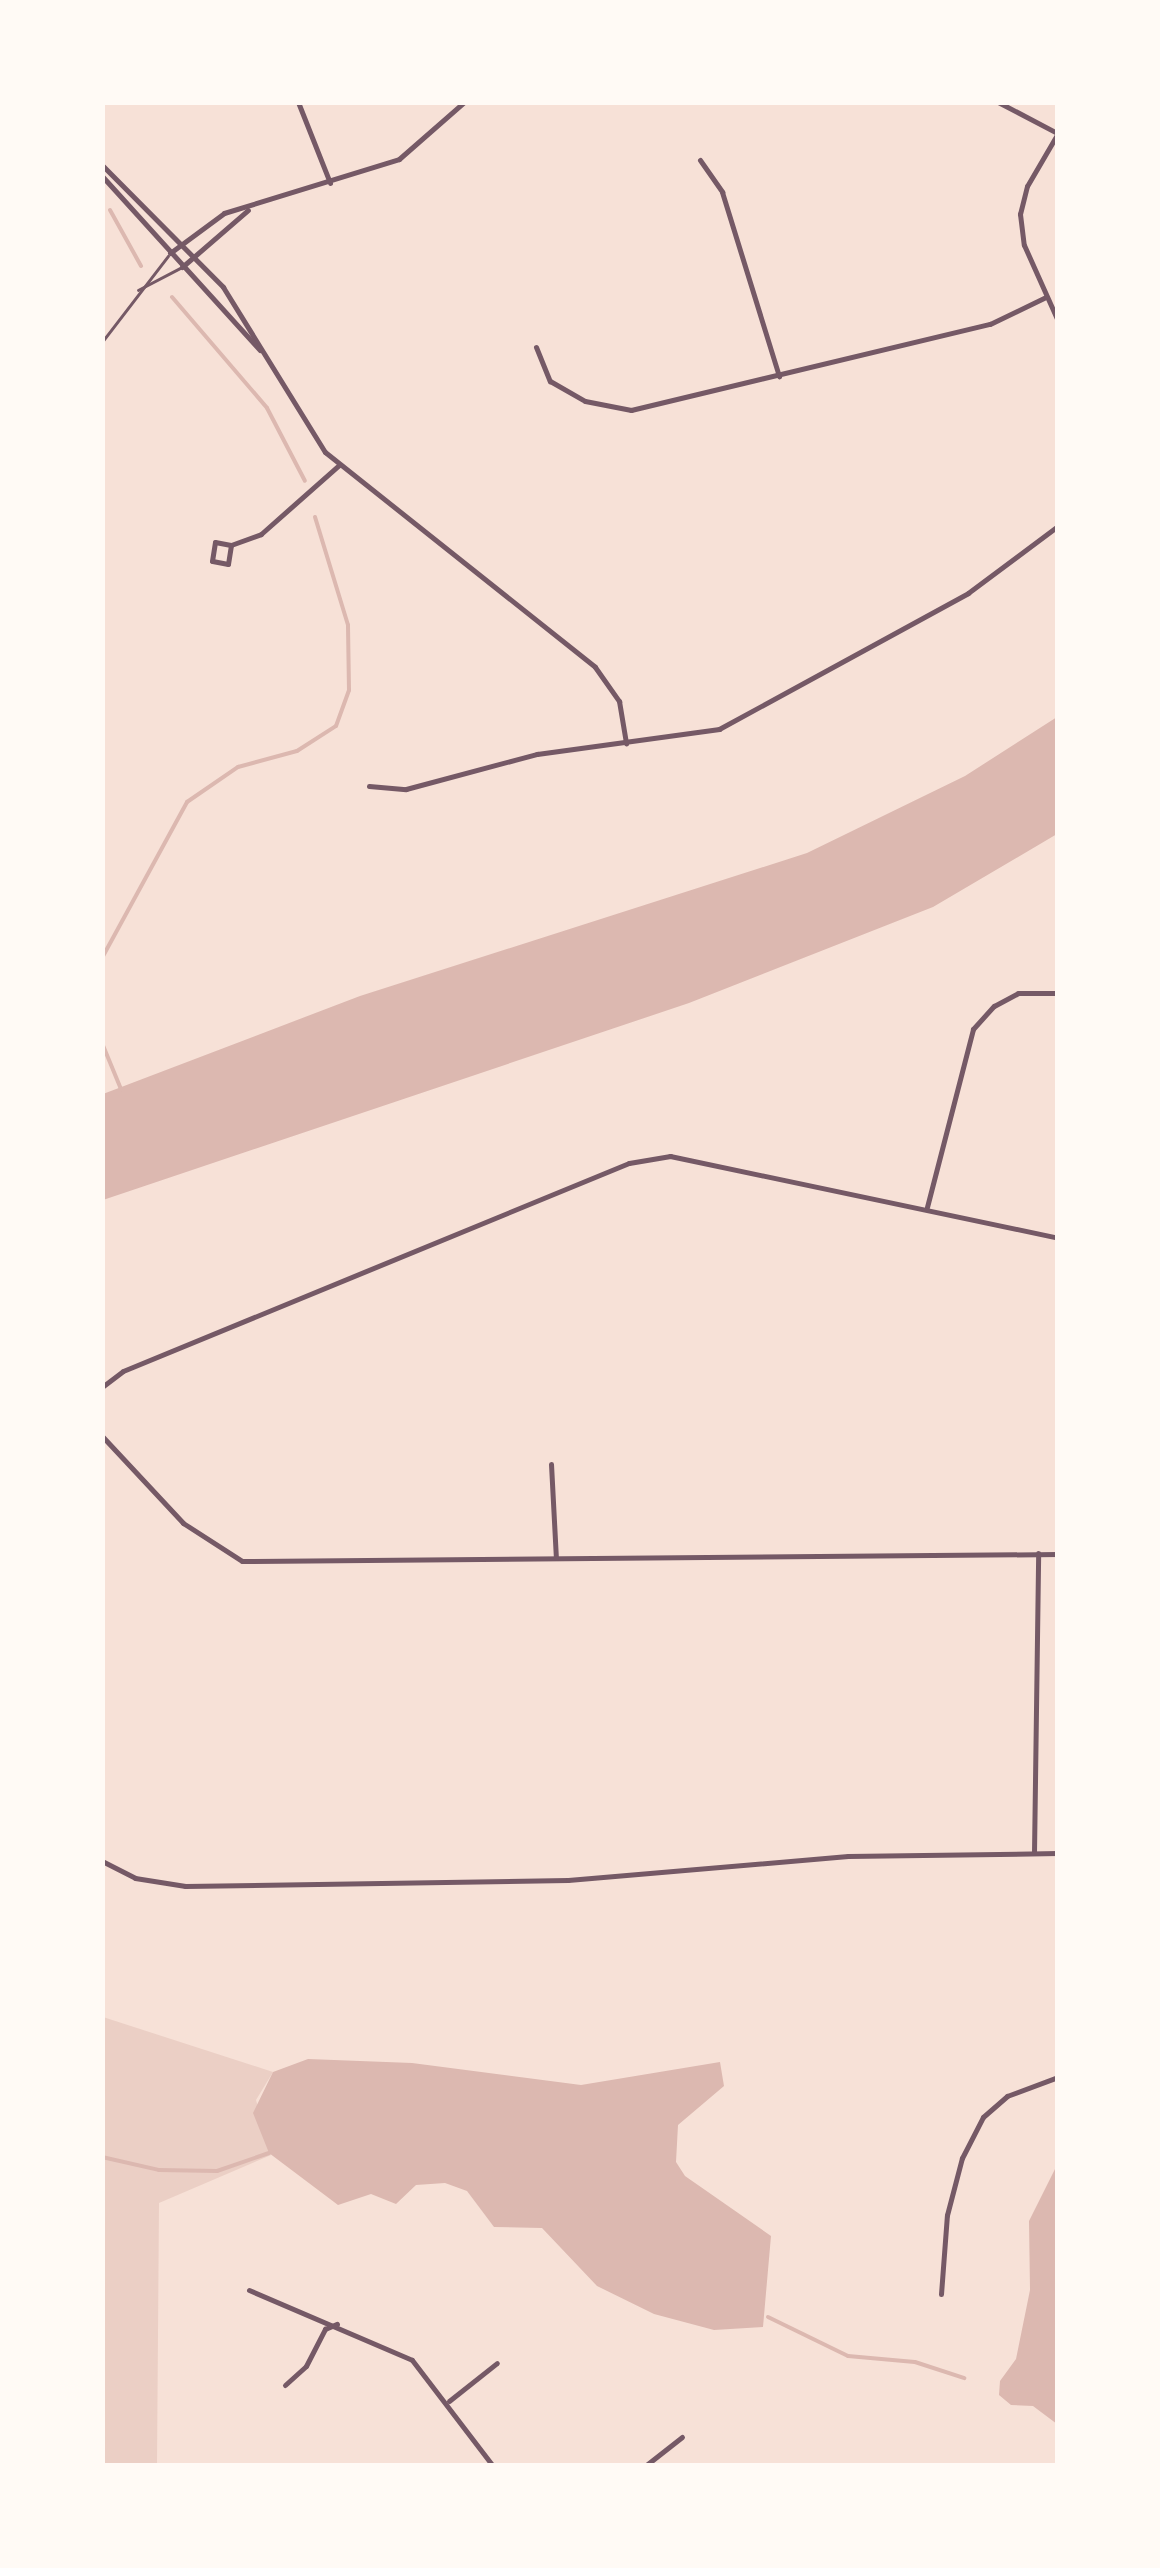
<!DOCTYPE html>
<style>
body{margin:0}
#map{position:relative;width:1160px;height:2568px;overflow:hidden;background:#f7e1d7;font-family:Signika,sans-serif}
div>[style]{position:absolute}
.green>*{inset:0;background:#ebcfc5}
.water>*{inset:0;background:#dcb8b0}
.stream>*{height:4px;margin:-2px;padding:0 2px;transform-origin:2px;border-radius:2px;background:#dcb8b0}
.service>*{height:2.5px;margin:-1.25px;padding:0 1.25px;transform-origin:1.25px;border-radius:1.25px;background:#755966}
.minor>*{height:5px;margin:-2.5px;padding:0 2.5px;transform-origin:2.5px;border-radius:2.5px;background:#755966}
span{translate:-50% -50%;white-space:nowrap;text-align:center;line-height:1.15;-webkit-text-stroke:10px #fffaf5;paint-order:stroke}
.frame{position:absolute;inset:0;border:105px solid #fffaf5;pointer-events:none}
</style>
<div id="map">
<div class="green">
<i style="clip-path:polygon(103px 2017px,273px 2072px,256px 2100px,271px 2155px,159px 2203px,157px 2465px,103px 2466px)"></i>
</div>
<div class="water">
<i style="clip-path:polygon(1057px 717px,1057px 834px,933px 907px,689px 1003px,103px 1200px,103px 1094px,360px 996px,807px 853px,965px 776px)"></i>
<i style="clip-path:polygon(308px 2059px,412px 2063px,581px 2085px,720px 2062px,724px 2086px,678px 2125px,676px 2162px,685px 2176px,771px 2236px,763px 2327px,714px 2330px,654px 2314px,597px 2286px,542px 2228px,494px 2227px,467px 2191px,445px 2183px,416px 2185px,396px 2204px,371px 2194px,338px 2205px,269px 2153px,253px 2113px,273px 2072px)"></i>
<i style="clip-path:polygon(1057px 2165px,1057px 2424px,1033px 2406px,1011px 2405px,999px 2395px,1000px 2381px,1016px 2359px,1030px 2290px,1029px 2221px)"></i>
</div>
<div class="stream">
<i style="left:110px;top:210px;width:64px;rotate:61deg"></i>
<i style="left:172px;top:297px;width:146px;rotate:49.4deg"></i>
<i style="left:267px;top:408px;width:82px;rotate:62.5deg"></i>
<i style="left:102px;top:958px;width:178px;rotate:-61.4deg"></i>
<i style="left:187px;top:802px;width:62px;rotate:-34.5deg"></i>
<i style="left:238px;top:767px;width:61px;rotate:-15.2deg"></i>
<i style="left:297px;top:751px;width:46px;rotate:-32.7deg"></i>
<i style="left:336px;top:726px;width:38px;rotate:-70deg"></i>
<i style="left:349px;top:690px;width:65px;rotate:-90.9deg"></i>
<i style="left:348px;top:625px;width:113px;rotate:-107deg"></i>
<i style="left:102px;top:1043px;width:50px;rotate:67.6deg"></i>
<i style="left:102px;top:2157px;width:58px;rotate:12.8deg"></i>
<i style="left:159px;top:2170px;width:58px;rotate:1deg"></i>
<i style="left:217px;top:2171px;width:55px;rotate:-19.1deg"></i>
<i style="left:768px;top:2317px;width:89px;rotate:26deg"></i>
<i style="left:848px;top:2356px;width:67px;rotate:5.1deg"></i>
<i style="left:915px;top:2362px;width:52px;rotate:18.1deg"></i>
</div>
<div class="service">
<i style="left:138px;top:290px;width:50px;rotate:-27.6deg"></i>
<i style="left:102px;top:342px;width:108px;rotate:-52.5deg"></i>
</div>
<div class="minor">
<i style="left:298px;top:102px;width:87px;rotate:68.4deg"></i>
<i style="left:998px;top:102px;width:67px;rotate:27.7deg"></i>
<i style="left:1058px;top:133px;width:61px;rotate:120.3deg"></i>
<i style="left:1027px;top:186px;width:29px;rotate:104deg"></i>
<i style="left:1020px;top:214px;width:31px;rotate:83deg"></i>
<i style="left:1024px;top:245px;width:83px;rotate:65.9deg"></i>
<i style="left:700px;top:160px;width:39px;rotate:55deg"></i>
<i style="left:722px;top:192px;width:193px;rotate:72.8deg"></i>
<i style="left:102px;top:165px;width:172px;rotate:45.2deg"></i>
<i style="left:223px;top:287px;width:194px;rotate:58.3deg"></i>
<i style="left:325px;top:452px;width:345px;rotate:38.5deg"></i>
<i style="left:595px;top:667px;width:42px;rotate:54.8deg"></i>
<i style="left:619px;top:701px;width:43px;rotate:80.5deg"></i>
<i style="left:102px;top:176px;width:235px;rotate:47.8deg"></i>
<i style="left:170px;top:253px;width:67px;rotate:-36.5deg"></i>
<i style="left:224px;top:213px;width:183px;rotate:-17.1deg"></i>
<i style="left:399px;top:159px;width:86px;rotate:-41.2deg"></i>
<i style="left:182px;top:267px;width:87px;rotate:-40.8deg"></i>
<i style="left:536px;top:347px;width:37px;rotate:68deg"></i>
<i style="left:550px;top:381px;width:40px;rotate:29.7deg"></i>
<i style="left:585px;top:401px;width:47px;rotate:11.1deg"></i>
<i style="left:631px;top:410px;width:369px;rotate:-13.5deg"></i>
<i style="left:990px;top:324px;width:62px;rotate:-25.7deg"></i>
<i style="left:231px;top:545px;width:19px;rotate:99deg"></i>
<i style="left:228px;top:564px;width:16px;rotate:-169deg"></i>
<i style="left:212px;top:561px;width:19px;rotate:-81deg"></i>
<i style="left:215px;top:542px;width:16px;rotate:11deg"></i>
<i style="left:231px;top:545px;width:32px;rotate:-20deg"></i>
<i style="left:261px;top:534px;width:104px;rotate:-41.5deg"></i>
<i style="left:369px;top:786px;width:37px;rotate:5deg"></i>
<i style="left:406px;top:789px;width:136px;rotate:-15deg"></i>
<i style="left:537px;top:754px;width:184px;rotate:-7.8deg"></i>
<i style="left:719px;top:729px;width:284px;rotate:-28.6deg"></i>
<i style="left:968px;top:593px;width:112px;rotate:-36.7deg"></i>
<i style="left:927px;top:1207px;width:184px;rotate:-75.5deg"></i>
<i style="left:973px;top:1029px;width:31px;rotate:-48deg"></i>
<i style="left:994px;top:1006px;width:27px;rotate:-28deg"></i>
<i style="left:1018px;top:993px;width:40px"></i>
<i style="left:102px;top:1387px;width:26px;rotate:-37deg"></i>
<i style="left:123px;top:1371px;width:547px;rotate:-22.35deg"></i>
<i style="left:629px;top:1163px;width:42px;rotate:-9.7deg"></i>
<i style="left:670px;top:1156px;width:397px;rotate:11.9deg"></i>
<i style="left:102px;top:1436px;width:119px;rotate:47deg"></i>
<i style="left:183px;top:1523px;width:70px;rotate:32.8deg"></i>
<i style="left:242px;top:1561px;width:816px;rotate:-0.49deg"></i>
<i style="left:551px;top:1464px;width:94px;rotate:87deg"></i>
<i style="left:1034px;top:1853px;width:300px;rotate:-89.2deg"></i>
<i style="left:102px;top:1861px;width:37px;rotate:27deg"></i>
<i style="left:135px;top:1878px;width:51px;rotate:9.1deg"></i>
<i style="left:185px;top:1886px;width:383px;rotate:-0.9deg"></i>
<i style="left:568px;top:1880px;width:281px;rotate:-4.9deg"></i>
<i style="left:848px;top:1856px;width:210px;rotate:-0.8deg"></i>
<i style="left:249px;top:2290px;width:177px;rotate:23.2deg"></i>
<i style="left:412px;top:2360px;width:133px;rotate:52.6deg"></i>
<i style="left:941px;top:2294px;width:79px;rotate:-85.7deg"></i>
<i style="left:947px;top:2215px;width:59px;rotate:-75.3deg"></i>
<i style="left:962px;top:2158px;width:46px;rotate:-62.9deg"></i>
<i style="left:983px;top:2117px;width:32px;rotate:-41deg"></i>
<i style="left:1007px;top:2096px;width:54px;rotate:-20.4deg"></i>
<i style="left:285px;top:2385px;width:28px;rotate:-42deg"></i>
<i style="left:306px;top:2366px;width:42px;rotate:-62.8deg"></i>
<i style="left:325px;top:2329px;width:13px;rotate:-23deg"></i>
<i style="left:449px;top:2401px;width:61px;rotate:-38.4deg"></i>
<i style="left:645px;top:2466px;width:47px;rotate:-38.1deg"></i>
</div>
<div class="frame"></div>
</div>
